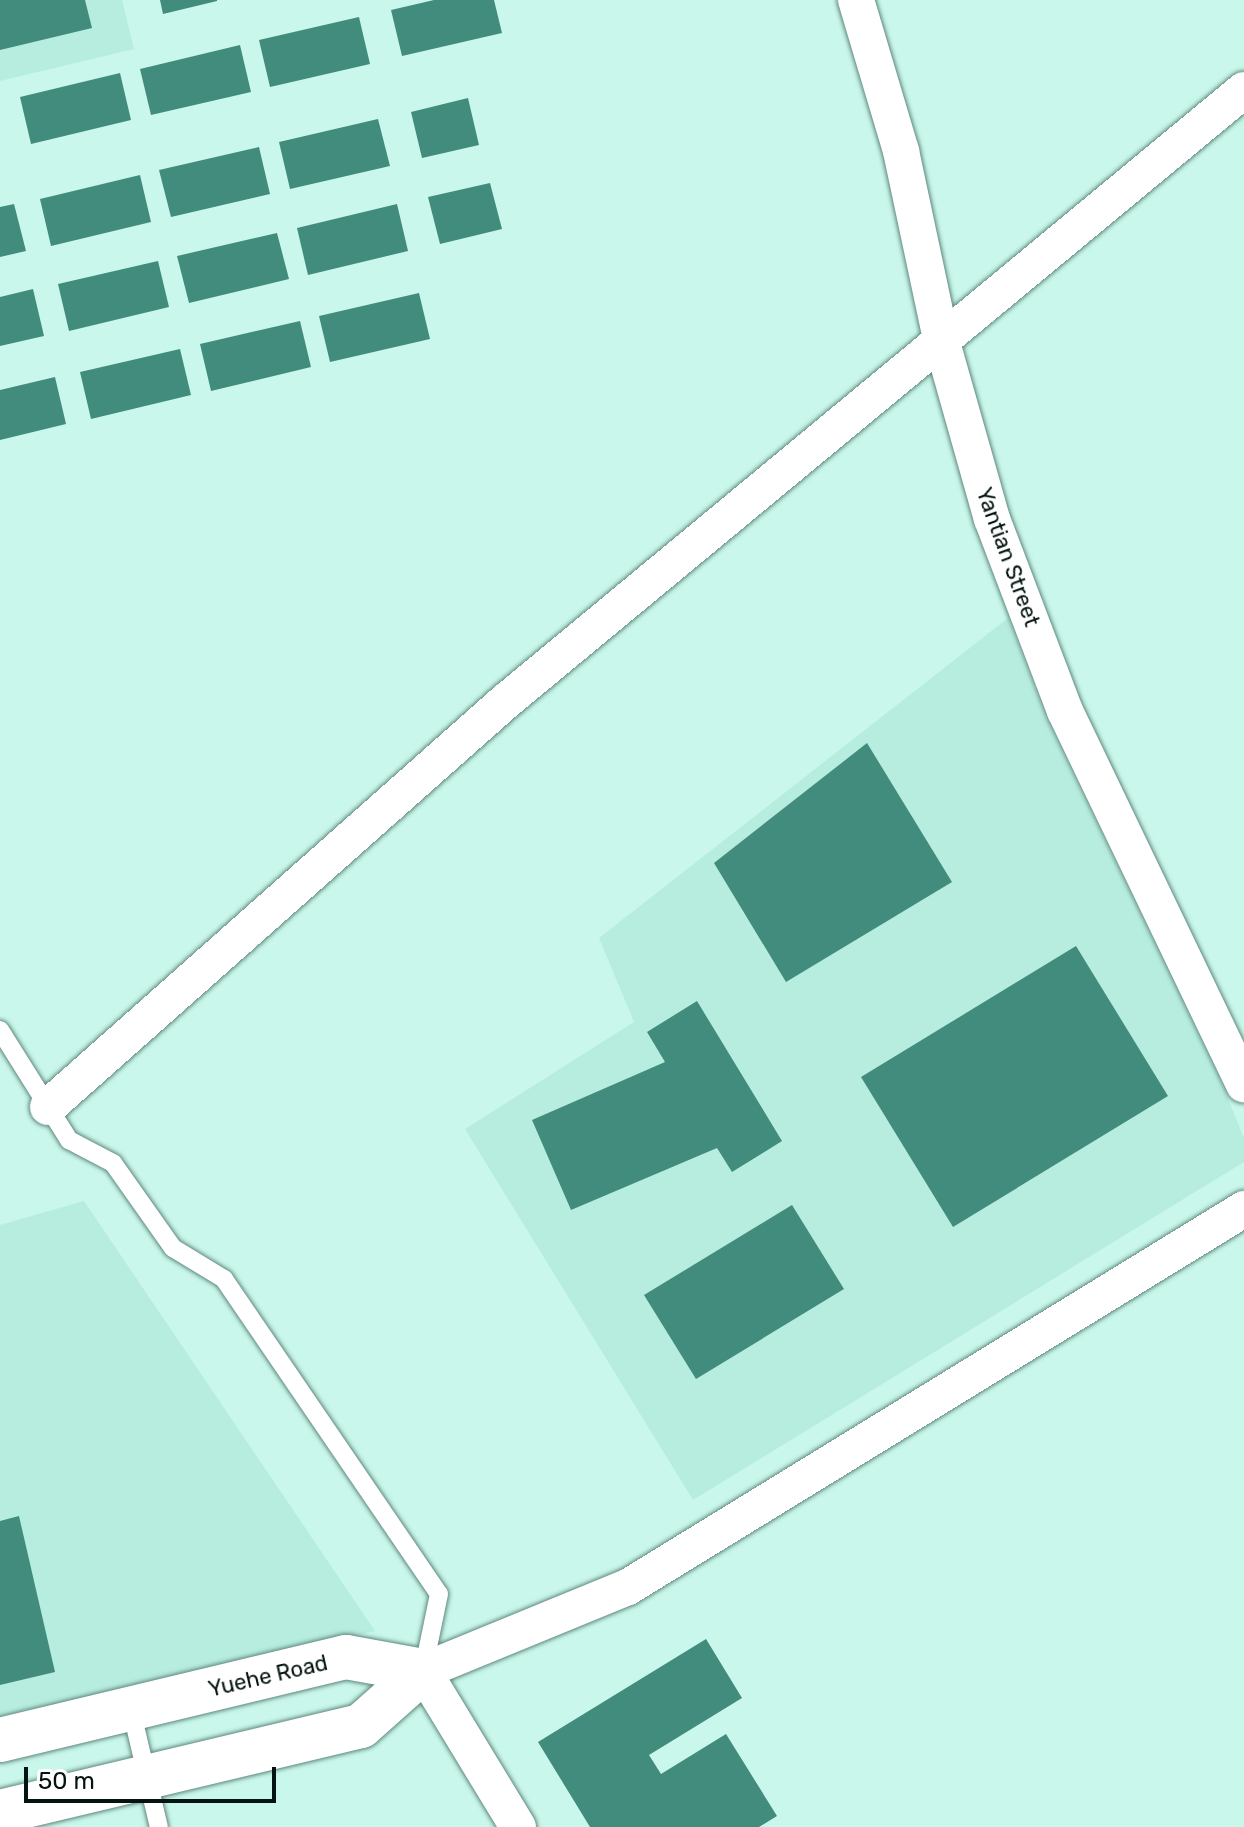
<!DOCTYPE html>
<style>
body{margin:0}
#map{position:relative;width:1244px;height:1827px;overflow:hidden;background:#caf7eb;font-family:Rubik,sans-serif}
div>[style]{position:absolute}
.built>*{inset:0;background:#b7eddf}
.building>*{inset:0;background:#418c7c}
.roads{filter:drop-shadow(0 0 2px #5e887e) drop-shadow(0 0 2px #5e887e)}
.service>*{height:18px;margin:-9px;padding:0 9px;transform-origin:9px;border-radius:9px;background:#fff}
.minor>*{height:36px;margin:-18px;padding:0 18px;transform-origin:18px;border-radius:18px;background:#fff}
.tertiary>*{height:44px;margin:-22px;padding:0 22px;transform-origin:22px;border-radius:22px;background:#fff}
span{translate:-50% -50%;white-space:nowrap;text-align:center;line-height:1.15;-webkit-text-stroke:7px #fff;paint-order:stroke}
.street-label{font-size:22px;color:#041410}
.scale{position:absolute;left:24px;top:1767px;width:252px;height:36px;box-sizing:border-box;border:4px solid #041410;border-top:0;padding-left:10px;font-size:24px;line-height:28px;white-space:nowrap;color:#041410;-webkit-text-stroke:6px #fff;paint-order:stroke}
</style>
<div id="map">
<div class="built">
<i style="clip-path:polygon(0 0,122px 0,134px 49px,0 81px)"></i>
<i style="clip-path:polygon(1008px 618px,1046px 718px,1222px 1084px,1244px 1138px,1244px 1162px,693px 1500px,465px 1129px,634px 1022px,599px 938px)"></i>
<i style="clip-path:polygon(84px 1201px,375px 1631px,0 1716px,0 1225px)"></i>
</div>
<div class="building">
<i style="clip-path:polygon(0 0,85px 0,92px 28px,0 50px)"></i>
<i style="clip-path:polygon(160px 0,217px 0,217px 1px,163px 14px)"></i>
<i style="clip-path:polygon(434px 0,494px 0,502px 33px,402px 56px,391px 10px)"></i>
<i style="clip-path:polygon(359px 17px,370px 64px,270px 87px,259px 40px)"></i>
<i style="clip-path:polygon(240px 45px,251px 92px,151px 115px,140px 69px)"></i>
<i style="clip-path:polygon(120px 73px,131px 120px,31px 144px,20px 97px)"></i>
<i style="clip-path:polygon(468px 98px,479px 145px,422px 158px,411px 112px)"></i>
<i style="clip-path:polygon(378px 119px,390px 166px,290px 189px,279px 142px)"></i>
<i style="clip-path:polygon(259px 147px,270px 194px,171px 217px,159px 170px)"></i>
<i style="clip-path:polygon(140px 175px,151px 222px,51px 246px,40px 199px)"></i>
<i style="clip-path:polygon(490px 183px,502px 229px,440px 244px,428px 197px)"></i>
<i style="clip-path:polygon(14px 204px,26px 251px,0 257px,0 207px)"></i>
<i style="clip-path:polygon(397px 204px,408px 251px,308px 275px,297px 228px)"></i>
<i style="clip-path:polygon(277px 233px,289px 279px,189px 303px,177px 256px)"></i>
<i style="clip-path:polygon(158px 261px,169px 307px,69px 331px,58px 284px)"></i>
<i style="clip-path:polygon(33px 289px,44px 336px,0 346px,0 297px)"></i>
<i style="clip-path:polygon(419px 293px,430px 339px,330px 362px,319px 316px)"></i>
<i style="clip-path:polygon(300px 321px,311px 367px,211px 391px,200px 344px)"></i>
<i style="clip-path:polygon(180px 349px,191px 395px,91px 419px,80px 372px)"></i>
<i style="clip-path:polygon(55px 377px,66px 424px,0 440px,0 390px)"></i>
<i style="clip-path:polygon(867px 743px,952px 882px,786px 982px,714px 863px)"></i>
<i style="clip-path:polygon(1076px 946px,1168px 1096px,953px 1227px,861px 1077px)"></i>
<i style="clip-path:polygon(697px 1001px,782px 1141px,732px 1172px,717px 1148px,571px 1210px,532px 1120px,665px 1062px,647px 1032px)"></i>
<i style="clip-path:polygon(792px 1205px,844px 1289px,696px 1379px,644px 1295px)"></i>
<i style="clip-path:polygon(19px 1516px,55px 1672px,0 1685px,0 1521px)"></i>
<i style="clip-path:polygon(706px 1639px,742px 1698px,649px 1755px,661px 1774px,726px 1734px,777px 1816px,759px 1827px,590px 1827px,538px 1742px)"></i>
</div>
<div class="roads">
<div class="service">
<i style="left:0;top:1030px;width:130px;rotate:57.9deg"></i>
<i style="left:69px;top:1140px;width:50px;rotate:27.6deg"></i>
<i style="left:113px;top:1163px;width:104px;rotate:54.8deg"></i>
<i style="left:173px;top:1248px;width:60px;rotate:31.3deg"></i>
<i style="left:224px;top:1279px;width:381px;rotate:55.7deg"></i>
<i style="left:439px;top:1594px;width:79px;rotate:101.7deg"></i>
<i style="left:131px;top:1709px;width:121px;rotate:76.7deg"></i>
</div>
<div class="minor">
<i style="left:856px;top:0;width:158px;rotate:73.4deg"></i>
<i style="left:901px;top:151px;width:192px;rotate:78deg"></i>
<i style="left:941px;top:339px;width:187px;rotate:74.2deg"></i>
<i style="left:992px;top:519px;width:205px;rotate:69.2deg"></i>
<i style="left:1065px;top:711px;width:414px;rotate:64.4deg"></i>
<i style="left:48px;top:1107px;width:612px;rotate:-41.56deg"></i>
<i style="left:506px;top:701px;width:958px;rotate:-39.62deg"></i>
<i style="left:518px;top:1827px;width:183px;rotate:-121.3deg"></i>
<i style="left:423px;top:1671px;width:222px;rotate:-22.3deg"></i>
<i style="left:628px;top:1587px;width:723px;rotate:-31.53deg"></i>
</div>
<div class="tertiary">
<i style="left:0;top:1740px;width:356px;rotate:-13.5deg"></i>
<i style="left:346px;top:1657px;width:78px;rotate:10.3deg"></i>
<i style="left:0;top:1812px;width:371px;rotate:-13.4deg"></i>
<i style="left:361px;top:1726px;width:83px;rotate:-41.6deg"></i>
</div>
</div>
<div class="street-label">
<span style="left:1008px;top:557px;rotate:70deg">Yantian Street</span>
<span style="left:268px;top:1676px;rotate:-13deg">Yuehe Road</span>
</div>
<div class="scale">50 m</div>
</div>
